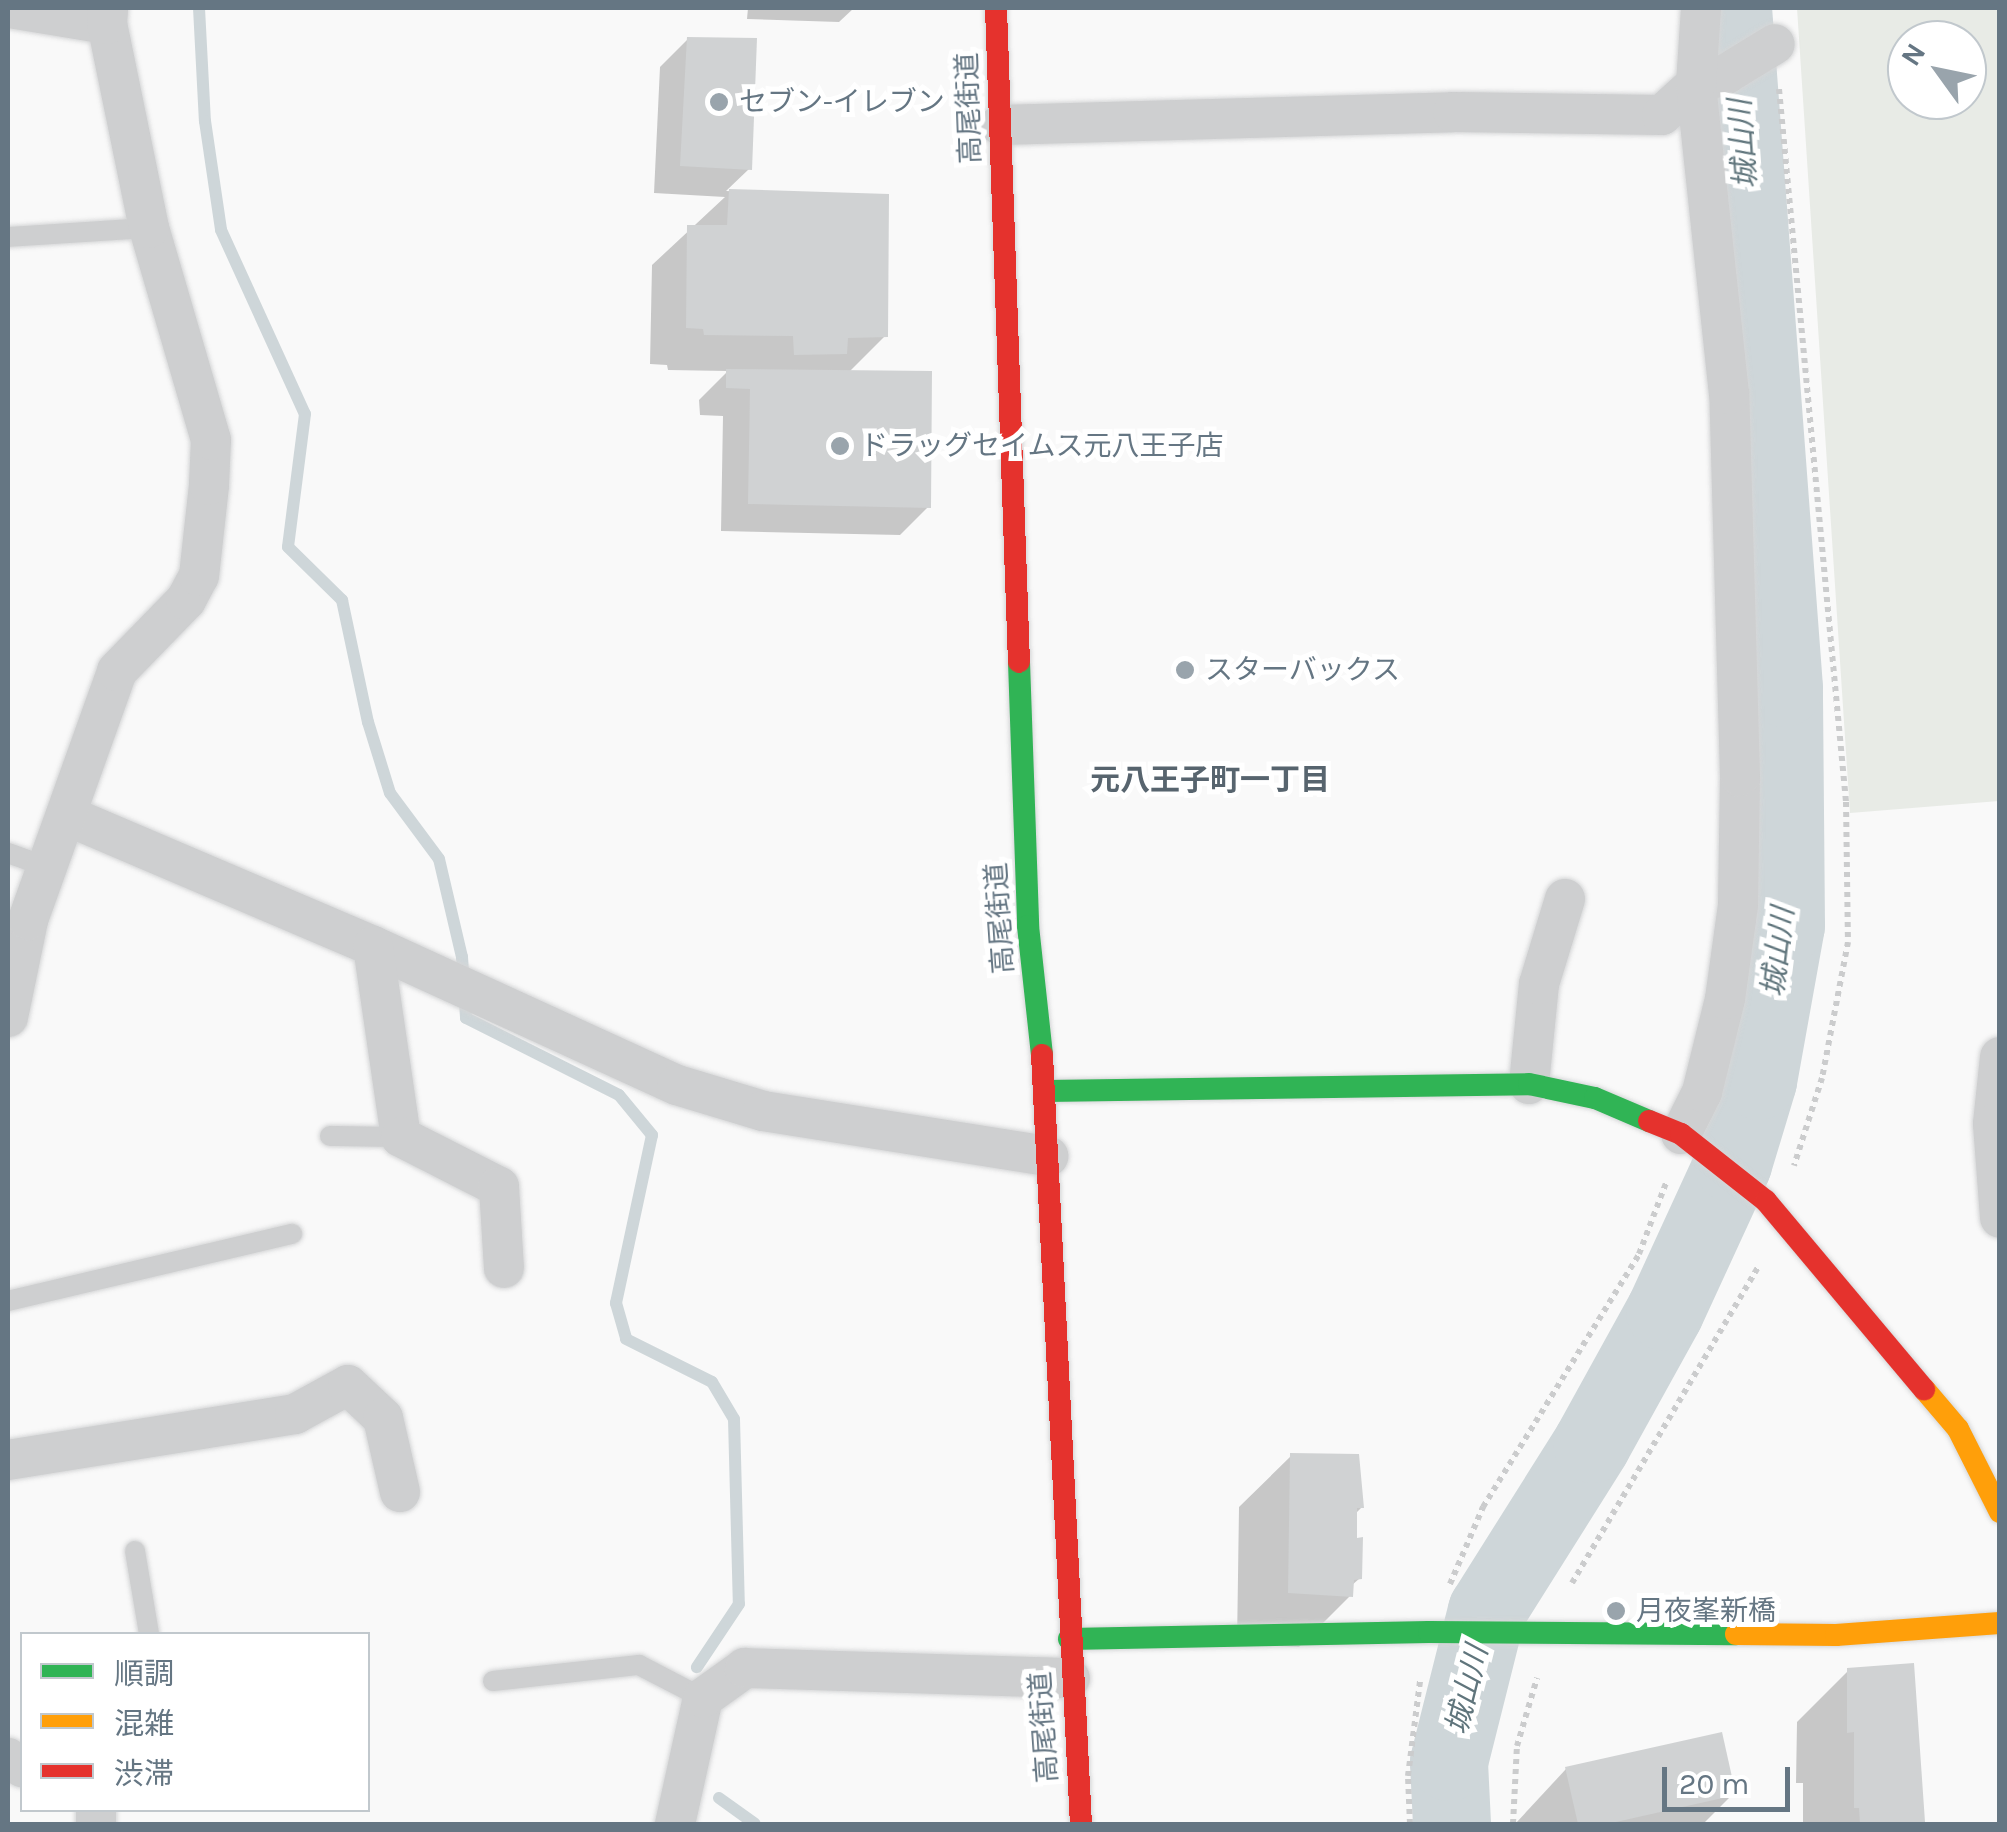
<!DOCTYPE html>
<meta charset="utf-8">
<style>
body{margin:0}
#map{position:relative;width:2007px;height:1832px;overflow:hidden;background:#f9f9f9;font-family:Karla,"Noto Sans JP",sans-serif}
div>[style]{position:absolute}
.green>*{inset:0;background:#e8ebe6}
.shadow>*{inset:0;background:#0003}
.stream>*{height:12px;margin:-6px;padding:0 6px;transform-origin:6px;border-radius:6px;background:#ced6d9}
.river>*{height:78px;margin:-39px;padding:0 39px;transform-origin:39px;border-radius:39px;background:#ced6d9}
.building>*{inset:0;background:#d0d2d3}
.path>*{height:6px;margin-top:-3px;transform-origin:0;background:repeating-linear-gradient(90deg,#cbcccd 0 5px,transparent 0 10px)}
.roads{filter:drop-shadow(0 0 2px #d5d6d7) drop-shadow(0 0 2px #d5d6d7)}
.lane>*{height:20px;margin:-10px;padding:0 10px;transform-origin:10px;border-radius:10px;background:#cecfd0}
.street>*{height:40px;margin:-20px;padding:0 20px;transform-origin:20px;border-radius:20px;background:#cecfd0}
.fast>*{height:22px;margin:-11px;padding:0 11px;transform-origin:11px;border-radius:11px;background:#30b455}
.slow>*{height:22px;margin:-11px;padding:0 11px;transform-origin:11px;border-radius:11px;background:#ff9f0a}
.jam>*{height:22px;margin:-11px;padding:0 11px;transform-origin:11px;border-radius:11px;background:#e5322d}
.dots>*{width:28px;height:28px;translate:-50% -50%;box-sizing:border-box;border:5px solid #fff;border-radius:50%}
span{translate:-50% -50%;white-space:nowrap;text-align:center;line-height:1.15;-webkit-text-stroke:10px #fff;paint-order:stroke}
.poi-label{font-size:28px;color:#657683}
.left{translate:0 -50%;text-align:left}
.street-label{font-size:28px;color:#657683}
.water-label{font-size:30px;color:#60757c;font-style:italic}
.neighbourhood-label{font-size:30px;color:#57646e;font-weight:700}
.frame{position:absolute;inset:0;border:10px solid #657683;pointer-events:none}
.legend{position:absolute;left:20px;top:1632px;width:350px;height:180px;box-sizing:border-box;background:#fff;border:2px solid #c1c8cd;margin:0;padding:12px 18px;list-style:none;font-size:30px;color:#657683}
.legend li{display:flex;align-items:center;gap:20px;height:50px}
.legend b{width:50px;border:2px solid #c1c8cd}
.north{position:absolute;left:1887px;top:20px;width:100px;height:100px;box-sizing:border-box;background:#fff;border:2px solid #c1c8cd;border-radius:50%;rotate:303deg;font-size:28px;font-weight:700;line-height:40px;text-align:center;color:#657683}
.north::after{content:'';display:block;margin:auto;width:35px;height:45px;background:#99a4ac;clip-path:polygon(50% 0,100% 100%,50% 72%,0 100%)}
.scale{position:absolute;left:1662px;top:1767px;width:128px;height:45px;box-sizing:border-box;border:5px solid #657683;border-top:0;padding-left:12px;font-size:30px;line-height:35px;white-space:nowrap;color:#657683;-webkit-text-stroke:8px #fff;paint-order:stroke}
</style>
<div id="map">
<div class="green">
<i style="clip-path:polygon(evenodd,1797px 8px,1999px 8px,1999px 801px,1850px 813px,1797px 8px,1907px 40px,1967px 40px,1967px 100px,1907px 100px,1907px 40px)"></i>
</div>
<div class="shadow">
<i style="clip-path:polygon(748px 8px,854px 8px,839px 22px,747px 19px)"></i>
<i style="clip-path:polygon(688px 39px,749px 169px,726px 191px,886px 196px,885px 336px,848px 373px,928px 507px,900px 535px,721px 531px,723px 416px,700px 415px,699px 400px,728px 371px,668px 370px,667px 365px,650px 364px,652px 265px,725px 197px,654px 193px,660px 67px)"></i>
<i style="clip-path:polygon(1291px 1456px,1362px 1507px,1355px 1514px,1354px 1541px,1360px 1578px,1351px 1586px,1351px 1595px,1299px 1647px,1237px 1644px,1239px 1507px)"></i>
<i style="clip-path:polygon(1848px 1671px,1923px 1821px,1919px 1824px,1803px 1824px,1803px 1783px,1796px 1783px,1797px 1722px)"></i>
<i style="clip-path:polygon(1566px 1769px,1733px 1794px,1703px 1824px,1515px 1824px)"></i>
</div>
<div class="stream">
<i style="left:199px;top:8px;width:113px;rotate:87deg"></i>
<i style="left:205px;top:121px;width:110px;rotate:81.6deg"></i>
<i style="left:221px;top:230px;width:202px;rotate:65.5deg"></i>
<i style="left:305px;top:414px;width:134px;rotate:97.3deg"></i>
<i style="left:288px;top:547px;width:76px;rotate:44.5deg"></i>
<i style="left:342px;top:600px;width:125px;rotate:78deg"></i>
<i style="left:368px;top:722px;width:74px;rotate:72.8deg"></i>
<i style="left:390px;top:793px;width:82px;rotate:53.4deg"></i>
<i style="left:439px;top:859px;width:101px;rotate:76.8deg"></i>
<i style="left:462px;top:957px;width:61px;rotate:86.2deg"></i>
<i style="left:466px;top:1018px;width:171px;rotate:26.7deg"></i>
<i style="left:619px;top:1095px;width:52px;rotate:50.5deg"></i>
<i style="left:652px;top:1135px;width:172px;rotate:102.1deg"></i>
<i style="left:616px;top:1303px;width:37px;rotate:74deg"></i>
<i style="left:626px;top:1339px;width:96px;rotate:26.6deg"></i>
<i style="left:712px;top:1382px;width:43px;rotate:59.3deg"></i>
<i style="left:734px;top:1419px;width:185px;rotate:88.5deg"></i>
<i style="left:739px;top:1604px;width:76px;rotate:123.7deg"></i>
<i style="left:719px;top:1798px;width:44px;rotate:35.8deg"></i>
</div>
<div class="river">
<i style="left:1452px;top:1824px;width:62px;rotate:-92.8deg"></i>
<i style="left:1449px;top:1762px;width:156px;rotate:-75.9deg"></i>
<i style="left:1487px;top:1611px;width:197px;rotate:-57.8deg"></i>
<i style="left:1592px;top:1444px;width:151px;rotate:-61.1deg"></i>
<i style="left:1665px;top:1312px;width:163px;rotate:-65.3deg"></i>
<i style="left:1733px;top:1164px;width:87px;rotate:-73.2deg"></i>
<i style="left:1758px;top:1081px;width:158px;rotate:-79.8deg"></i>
<i style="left:1786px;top:926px;width:238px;rotate:-90.5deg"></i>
<i style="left:1784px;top:688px;width:682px;rotate:-94.29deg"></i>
</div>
<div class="building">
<i style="clip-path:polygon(687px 37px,757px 38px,752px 170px,680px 166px)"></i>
<i style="clip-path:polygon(729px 189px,889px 194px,888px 337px,848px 338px,847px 354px,794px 355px,793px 336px,704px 335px,703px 329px,686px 328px,687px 225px,727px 225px)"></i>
<i style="clip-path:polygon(726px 369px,932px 371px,931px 508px,748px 504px,750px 389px,726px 388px)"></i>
<i style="clip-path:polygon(1290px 1453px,1359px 1454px,1364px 1508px,1357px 1508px,1357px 1538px,1363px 1537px,1362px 1579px,1354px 1580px,1353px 1597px,1288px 1593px)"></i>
<i style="clip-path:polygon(1914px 1663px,1925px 1822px,1860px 1824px,1859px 1808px,1854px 1808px,1854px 1732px,1847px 1733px,1847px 1668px)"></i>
<i style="clip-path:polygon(1722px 1732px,1736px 1795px,1607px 1824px,1578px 1824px,1565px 1767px)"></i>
</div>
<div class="path">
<i style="left:1779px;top:89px;width:716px;rotate:84.63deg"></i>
<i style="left:1846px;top:802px;width:140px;rotate:89.2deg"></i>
<i style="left:1848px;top:942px;width:138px;rotate:100.8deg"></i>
<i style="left:1822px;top:1078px;width:92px;rotate:107.7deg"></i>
<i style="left:1572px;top:1583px;width:367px;rotate:-59.5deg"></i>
<i style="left:1450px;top:1584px;width:84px;rotate:-66.8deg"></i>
<i style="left:1483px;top:1507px;width:297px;rotate:-58.3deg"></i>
<i style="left:1639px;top:1254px;width:76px;rotate:-69.2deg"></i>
<i style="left:1410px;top:1824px;width:48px;rotate:-92.4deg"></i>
<i style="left:1408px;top:1776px;width:96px;rotate:-82.8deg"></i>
<i style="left:1513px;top:1824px;width:78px;rotate:-87.1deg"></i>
<i style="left:1517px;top:1746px;width:71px;rotate:-73.6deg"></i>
</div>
<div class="roads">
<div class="lane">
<i style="left:8px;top:237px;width:141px;rotate:-3.7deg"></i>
<i style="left:8px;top:853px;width:41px;rotate:19.7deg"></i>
<i style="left:330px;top:1136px;width:71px;rotate:0.8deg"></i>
<i style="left:8px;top:1301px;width:292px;rotate:-13.3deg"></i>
<i style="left:135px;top:1551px;width:84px;rotate:80.4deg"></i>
<i style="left:493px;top:1681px;width:147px;rotate:-6.3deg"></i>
<i style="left:639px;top:1665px;width:72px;rotate:27.3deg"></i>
</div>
<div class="street">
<i style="left:9px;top:8px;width:99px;rotate:9.3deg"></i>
<i style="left:1000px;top:125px;width:453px;rotate:-1.6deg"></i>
<i style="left:1453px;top:112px;width:209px;rotate:0.8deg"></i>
<i style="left:1662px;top:115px;width:46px;rotate:-42.4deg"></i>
<i style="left:1696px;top:84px;width:32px;rotate:-18deg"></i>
<i style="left:1726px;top:74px;width:57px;rotate:-31.5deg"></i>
<i style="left:68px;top:816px;width:332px;rotate:23.1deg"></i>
<i style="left:373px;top:946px;width:334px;rotate:24.6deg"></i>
<i style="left:677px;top:1085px;width:90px;rotate:16.8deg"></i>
<i style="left:763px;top:1111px;width:289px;rotate:9deg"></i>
<i style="left:373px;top:946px;width:193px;rotate:81.7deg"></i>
<i style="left:401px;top:1137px;width:110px;rotate:27deg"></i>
<i style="left:499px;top:1187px;width:81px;rotate:86.5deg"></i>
<i style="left:8px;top:1017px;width:99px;rotate:-78.3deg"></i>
<i style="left:28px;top:920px;width:264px;rotate:-70.3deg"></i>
<i style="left:117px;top:671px;width:99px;rotate:-45.8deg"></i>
<i style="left:186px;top:600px;width:27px;rotate:-62deg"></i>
<i style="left:199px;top:576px;width:92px;rotate:-83.7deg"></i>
<i style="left:209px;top:485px;width:45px;rotate:-87.5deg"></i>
<i style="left:211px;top:440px;width:221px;rotate:-106.3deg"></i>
<i style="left:149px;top:228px;width:208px;rotate:-101.6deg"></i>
<i style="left:107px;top:24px;width:16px;rotate:-86deg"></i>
<i style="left:2000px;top:1057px;width:67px;rotate:96deg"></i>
<i style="left:1993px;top:1124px;width:94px;rotate:85.7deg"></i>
<i style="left:1529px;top:1084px;width:100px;rotate:-84.3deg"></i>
<i style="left:1539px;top:984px;width:89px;rotate:-73deg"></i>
<i style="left:1681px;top:1134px;width:47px;rotate:-63.4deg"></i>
<i style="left:1702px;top:1092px;width:96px;rotate:-76.1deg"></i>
<i style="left:1725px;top:999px;width:95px;rotate:-82.1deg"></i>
<i style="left:1738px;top:905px;width:129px;rotate:-89.1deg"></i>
<i style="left:1740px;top:776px;width:382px;rotate:-91.6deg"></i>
<i style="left:1729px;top:394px;width:312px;rotate:-96.1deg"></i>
<i style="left:1696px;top:84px;width:76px;rotate:-86.2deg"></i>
<i style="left:8px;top:1460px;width:291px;rotate:-9.1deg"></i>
<i style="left:295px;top:1414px;width:60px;rotate:-28.7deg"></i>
<i style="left:348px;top:1385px;width:48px;rotate:43.3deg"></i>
<i style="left:383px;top:1418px;width:76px;rotate:77.1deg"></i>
<i style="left:8px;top:1758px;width:17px;rotate:33deg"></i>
<i style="left:96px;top:1824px;width:14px;rotate:-90deg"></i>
<i style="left:675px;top:1824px;width:129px;rotate:-77.5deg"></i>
<i style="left:703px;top:1698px;width:52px;rotate:-35.5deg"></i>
<i style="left:745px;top:1668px;width:325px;rotate:1.8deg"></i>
</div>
<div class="fast">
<i style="left:1019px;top:662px;width:264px;rotate:88deg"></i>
<i style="left:1028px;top:926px;width:130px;rotate:83.8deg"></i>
<i style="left:1046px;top:1091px;width:483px;rotate:-0.8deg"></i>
<i style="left:1529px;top:1084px;width:67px;rotate:12deg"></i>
<i style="left:1595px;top:1098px;width:59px;rotate:23.1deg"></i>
<i style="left:1069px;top:1639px;width:360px;rotate:-1.1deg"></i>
<i style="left:1429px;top:1632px;width:307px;rotate:0.4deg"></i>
</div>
<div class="slow">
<i style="left:1924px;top:1389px;width:52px;rotate:49.6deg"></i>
<i style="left:1958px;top:1429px;width:93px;rotate:63.2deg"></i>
<i style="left:1736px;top:1634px;width:100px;rotate:0.6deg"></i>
<i style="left:1836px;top:1635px;width:164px;rotate:-4.2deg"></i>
</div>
<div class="jam">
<i style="left:996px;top:8px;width:654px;rotate:87.99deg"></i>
<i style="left:1042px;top:1055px;width:770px;rotate:87.1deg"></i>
<i style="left:1649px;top:1121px;width:35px;rotate:22deg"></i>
<i style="left:1681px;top:1134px;width:108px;rotate:38.2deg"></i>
<i style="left:1766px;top:1201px;width:246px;rotate:50deg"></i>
</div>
</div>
<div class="dots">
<i style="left:719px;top:102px;background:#99a4ac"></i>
<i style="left:840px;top:446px;background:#99a4ac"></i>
<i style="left:1185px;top:670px;background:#99a4ac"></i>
<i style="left:1616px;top:1611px;background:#99a4ac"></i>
</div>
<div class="poi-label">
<span class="left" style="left:739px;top:102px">セブン-イレブン</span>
<span class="left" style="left:860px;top:446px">ドラッグセイムス元八王子店</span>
<span class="left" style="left:1205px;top:670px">スターバックス</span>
<span class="left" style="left:1636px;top:1611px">月夜峯新橋</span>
</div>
<div class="street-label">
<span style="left:969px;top:108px;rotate:-92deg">高尾街道</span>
<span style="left:1000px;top:918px;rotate:-94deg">高尾街道</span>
<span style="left:1044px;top:1727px;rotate:-94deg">高尾街道</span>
</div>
<div class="water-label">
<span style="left:1743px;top:144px;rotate:-94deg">城山川</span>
<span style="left:1778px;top:952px;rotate:-83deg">城山川</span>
<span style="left:1467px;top:1690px;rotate:-76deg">城山川</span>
</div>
<div class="neighbourhood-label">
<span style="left:1210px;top:780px">元八王子町一丁目</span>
</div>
<div class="frame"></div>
<ul class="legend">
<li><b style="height:12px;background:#30b455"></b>順調</li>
<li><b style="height:12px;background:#ff9f0a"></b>混雑</li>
<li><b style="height:12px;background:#e5322d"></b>渋滞</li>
</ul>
<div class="north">N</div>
<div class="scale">20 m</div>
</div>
